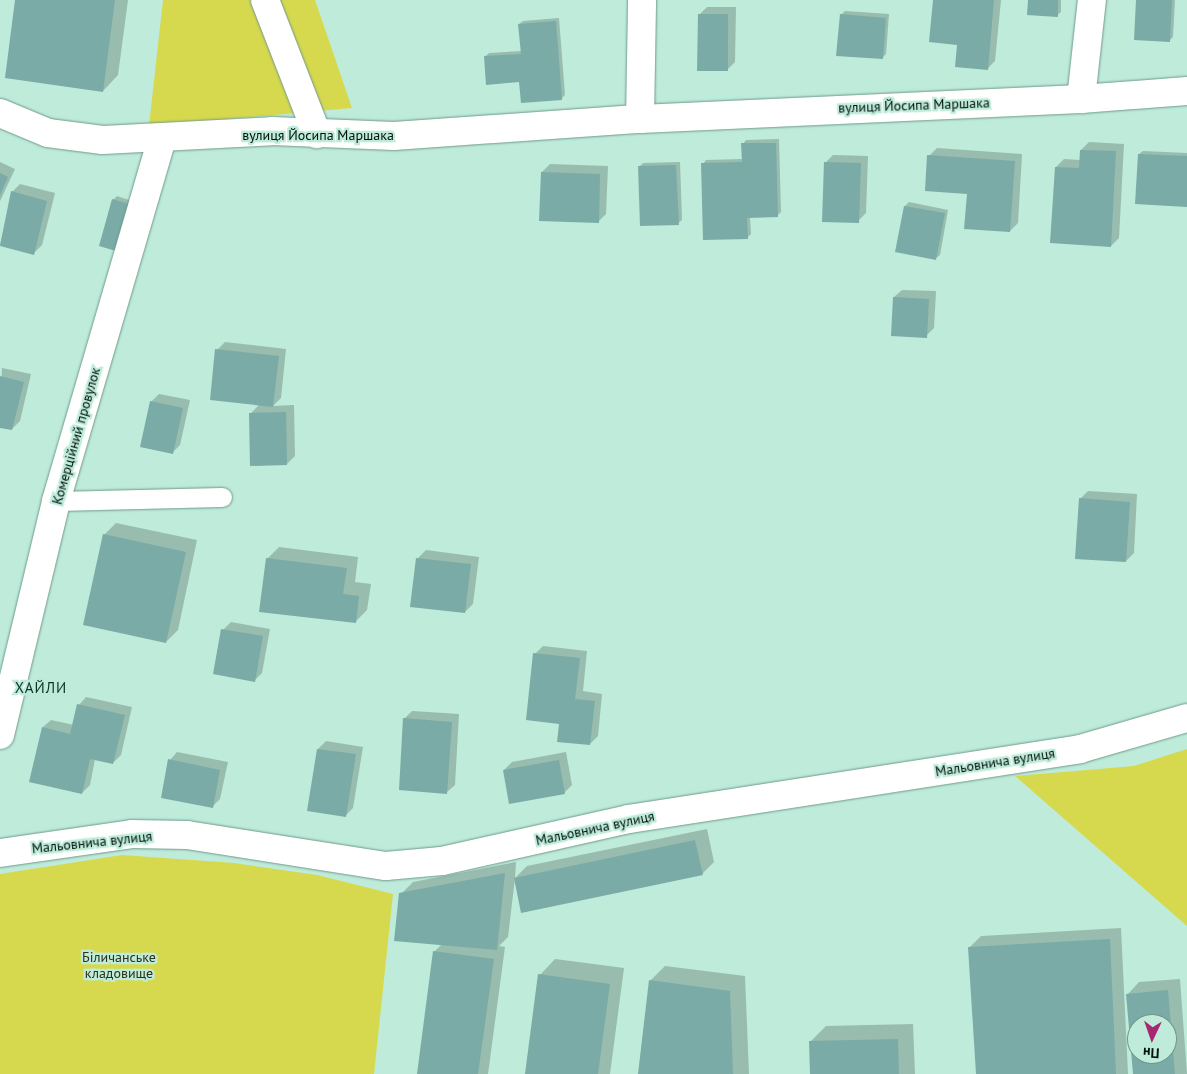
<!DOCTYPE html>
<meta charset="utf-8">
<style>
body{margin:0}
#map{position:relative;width:1187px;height:1074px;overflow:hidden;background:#beebda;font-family:"PT Sans",sans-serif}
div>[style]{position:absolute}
.green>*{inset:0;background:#d6d94d}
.shadow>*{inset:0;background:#0003}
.building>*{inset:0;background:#7aaba7}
.roads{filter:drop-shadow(0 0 1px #709a8b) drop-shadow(0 0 1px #709a8b)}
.service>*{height:19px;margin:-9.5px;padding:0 9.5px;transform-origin:9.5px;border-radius:9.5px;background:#fff}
.minor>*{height:28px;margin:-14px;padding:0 14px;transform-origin:14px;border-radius:14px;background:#fff}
span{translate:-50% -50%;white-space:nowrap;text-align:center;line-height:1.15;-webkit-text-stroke:4.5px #beebda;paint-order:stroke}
.street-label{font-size:14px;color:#03120d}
.park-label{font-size:14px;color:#2f3018}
.neighbourhood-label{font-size:15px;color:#093529;letter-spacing:1px}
.north{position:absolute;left:1127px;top:1014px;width:50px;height:50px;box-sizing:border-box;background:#beebda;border:1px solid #739488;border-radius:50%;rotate:183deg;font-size:14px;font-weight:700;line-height:20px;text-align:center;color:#03120d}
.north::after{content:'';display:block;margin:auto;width:18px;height:22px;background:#a92672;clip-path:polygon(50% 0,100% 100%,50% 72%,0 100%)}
</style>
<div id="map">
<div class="green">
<i style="clip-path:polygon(163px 0,315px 0,352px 108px,149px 126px)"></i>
<i style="clip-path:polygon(1187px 749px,1187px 926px,1015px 776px,1134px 766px)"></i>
<i style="clip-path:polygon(122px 855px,234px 863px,317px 875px,393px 894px,374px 1074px,0 1074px,0 874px)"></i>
</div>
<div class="shadow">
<i style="clip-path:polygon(17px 0,128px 0,118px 75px,103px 91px)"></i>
<i style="clip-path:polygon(934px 0,1001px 0,995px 61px,987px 69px)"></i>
<i style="clip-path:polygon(1029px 0,1061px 0,1061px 12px,1057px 15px)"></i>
<i style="clip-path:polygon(1137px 0,1175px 0,1173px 37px,1169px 41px)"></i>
<i style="clip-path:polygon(707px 7px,736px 7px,735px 62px,727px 70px,699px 15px)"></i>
<i style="clip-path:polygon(845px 11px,889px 14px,886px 54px,882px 58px,841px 15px)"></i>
<i style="clip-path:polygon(559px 18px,565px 95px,561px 99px,485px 57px,489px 53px,522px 51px,519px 24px,523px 21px)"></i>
<i style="clip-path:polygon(779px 139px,781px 212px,777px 216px,750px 217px,751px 234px,747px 238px,703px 164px,706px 160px,743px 159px,743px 144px,746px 140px)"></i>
<i style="clip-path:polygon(1089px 142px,1124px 144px,1119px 238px,1111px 246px,1056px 167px,1064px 159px,1080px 160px,1081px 150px)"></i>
<i style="clip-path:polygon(937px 148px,1022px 154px,1018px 223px,1010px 231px,929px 156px)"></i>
<i style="clip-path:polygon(1143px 151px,1187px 153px,1187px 205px,1139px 154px)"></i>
<i style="clip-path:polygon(833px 155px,868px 156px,866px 213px,858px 221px,825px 163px)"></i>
<i style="clip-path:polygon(0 162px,15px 169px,0 201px)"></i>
<i style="clip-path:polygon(680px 162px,682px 220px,678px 223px,639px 167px,643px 163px)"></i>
<i style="clip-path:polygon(550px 164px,608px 166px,606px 214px,598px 222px,542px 172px)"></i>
<i style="clip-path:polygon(20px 184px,55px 193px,42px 245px,34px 253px,0 245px,12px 192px)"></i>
<i style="clip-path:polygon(117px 196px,132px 201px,119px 246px,113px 200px)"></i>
<i style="clip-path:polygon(909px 202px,948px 210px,940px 255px,936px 258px,897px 251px,905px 206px)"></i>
<i style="clip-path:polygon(902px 290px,936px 291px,934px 328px,926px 336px,894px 297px)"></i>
<i style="clip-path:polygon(225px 342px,286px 349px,281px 398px,273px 406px,294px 405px,295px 456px,287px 464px,250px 414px,260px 404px,217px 350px)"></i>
<i style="clip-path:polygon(2px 368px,31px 374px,20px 421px,12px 429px,0 426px)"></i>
<i style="clip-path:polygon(159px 394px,190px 400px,180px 445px,172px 453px,151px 402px)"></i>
<i style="clip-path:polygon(1088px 491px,1137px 494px,1134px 553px,1126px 561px,1080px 499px)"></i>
<i style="clip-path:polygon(116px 523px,197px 540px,178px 630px,166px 642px,104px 535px)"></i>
<i style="clip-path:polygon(279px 547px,358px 557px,355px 582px,371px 584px,367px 610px,355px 622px,267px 559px)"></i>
<i style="clip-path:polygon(426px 550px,479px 557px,473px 604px,465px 612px,418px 558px)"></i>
<i style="clip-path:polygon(231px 622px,270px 629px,262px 673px,254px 681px,223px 630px)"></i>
<i style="clip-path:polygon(543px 646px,587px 651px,583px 691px,602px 694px,598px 736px,590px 744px,561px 723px,535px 654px)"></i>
<i style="clip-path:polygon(86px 697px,132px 707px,121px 755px,113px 763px,95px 759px,90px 785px,82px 793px,43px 727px,51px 720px,74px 725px,79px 705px)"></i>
<i style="clip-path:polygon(412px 711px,459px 714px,455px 785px,447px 792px,404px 719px)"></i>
<i style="clip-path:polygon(326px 741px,363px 747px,353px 808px,345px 816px,318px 749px)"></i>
<i style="clip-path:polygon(177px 752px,228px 762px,220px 799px,212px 807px,170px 760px)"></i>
<i style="clip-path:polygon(566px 752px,572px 785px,564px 793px,504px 770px,512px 762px)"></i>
<i style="clip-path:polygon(707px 829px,714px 862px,702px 874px,515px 878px,508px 937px,499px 946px,505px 947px,488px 1074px,419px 1074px,435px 951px,442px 944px,401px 894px,413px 882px,516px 862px,515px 878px,527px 866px)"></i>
<i style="clip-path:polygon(1121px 928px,1128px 1074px,977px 1074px,969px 948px,981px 936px)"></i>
<i style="clip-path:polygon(555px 959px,624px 968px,610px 1074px,526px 1074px,540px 975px)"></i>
<i style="clip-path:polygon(665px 966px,745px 976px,749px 1074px,640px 1074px,650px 981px)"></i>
<i style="clip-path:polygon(evenodd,1180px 979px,1187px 1074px,1134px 1074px,1128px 994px,1139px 982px,1180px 979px,1137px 1024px,1167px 1024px,1167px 1054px,1137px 1054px,1137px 1024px)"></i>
<i style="clip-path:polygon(913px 1024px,915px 1074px,812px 1074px,810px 1042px,826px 1026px)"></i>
</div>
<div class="building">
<i style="clip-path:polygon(15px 0,115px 0,103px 92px,5px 78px)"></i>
<i style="clip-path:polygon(933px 0,994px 0,988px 70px,955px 67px,957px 45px,929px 42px)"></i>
<i style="clip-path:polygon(1028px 0,1058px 0,1058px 17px,1027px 15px)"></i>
<i style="clip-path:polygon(1136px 0,1172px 0,1170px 42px,1134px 40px)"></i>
<i style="clip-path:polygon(698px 14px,728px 14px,728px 71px,697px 71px)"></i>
<i style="clip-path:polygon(840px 14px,886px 18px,883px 59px,836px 56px)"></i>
<i style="clip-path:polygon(556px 21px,562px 100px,521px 103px,519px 82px,486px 85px,484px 56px,521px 54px,518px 24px)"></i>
<i style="clip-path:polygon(741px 143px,776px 143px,778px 217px,747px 218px,748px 239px,703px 240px,701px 163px,742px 162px)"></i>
<i style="clip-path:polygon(1080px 150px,1116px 151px,1111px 247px,1050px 243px,1055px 167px,1079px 168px)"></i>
<i style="clip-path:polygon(1138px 154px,1187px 156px,1187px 207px,1135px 204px)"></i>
<i style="clip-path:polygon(927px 155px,1015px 161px,1010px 232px,964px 229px,967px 194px,925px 191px)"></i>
<i style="clip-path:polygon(824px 162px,861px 163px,859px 223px,822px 222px)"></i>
<i style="clip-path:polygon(676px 165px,679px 225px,640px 226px,638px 166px)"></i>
<i style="clip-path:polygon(541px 172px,600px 174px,599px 223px,539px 221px)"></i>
<i style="clip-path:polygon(0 173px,8px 177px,0 195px)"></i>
<i style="clip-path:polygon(11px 191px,47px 201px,34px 255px,0 246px)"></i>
<i style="clip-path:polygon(112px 199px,129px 204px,116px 251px,99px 246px)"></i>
<i style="clip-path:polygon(904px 206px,945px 213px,936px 260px,895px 252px)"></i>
<i style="clip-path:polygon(893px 297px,929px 299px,927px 338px,891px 336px)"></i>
<i style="clip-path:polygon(215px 349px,279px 356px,273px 407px,210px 400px)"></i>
<i style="clip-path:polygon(0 376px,24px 382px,12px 430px,0 428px)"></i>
<i style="clip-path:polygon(150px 401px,183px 408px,173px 454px,140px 447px)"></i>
<i style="clip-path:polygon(286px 412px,287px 465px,250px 466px,249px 413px)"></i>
<i style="clip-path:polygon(1079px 498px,1130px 502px,1126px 562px,1075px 559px)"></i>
<i style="clip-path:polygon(103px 534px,186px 552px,166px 643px,83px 625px)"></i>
<i style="clip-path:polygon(266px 558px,347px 568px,343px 594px,359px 596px,356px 623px,259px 612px)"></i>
<i style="clip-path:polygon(416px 558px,471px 564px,465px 613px,410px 607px)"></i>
<i style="clip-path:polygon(221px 629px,263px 636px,255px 682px,213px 674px)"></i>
<i style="clip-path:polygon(533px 653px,580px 658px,575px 699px,595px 701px,590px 745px,557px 742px,559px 724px,526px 720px)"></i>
<i style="clip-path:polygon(77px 704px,125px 715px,113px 764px,90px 759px,82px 794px,29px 782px,42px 727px,70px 734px)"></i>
<i style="clip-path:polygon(403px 718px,452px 722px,447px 794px,399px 790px)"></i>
<i style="clip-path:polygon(317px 749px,356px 754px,346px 817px,307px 811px)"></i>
<i style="clip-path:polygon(168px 759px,220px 770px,213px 808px,161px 798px)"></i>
<i style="clip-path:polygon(559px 760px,565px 794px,509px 804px,503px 770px)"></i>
<i style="clip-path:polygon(695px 840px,703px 875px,521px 913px,514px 878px)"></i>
<i style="clip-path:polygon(505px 873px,497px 950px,394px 941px,399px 893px)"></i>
<i style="clip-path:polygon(1110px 939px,1116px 1074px,976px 1074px,968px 947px)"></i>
<i style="clip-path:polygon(433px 951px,494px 959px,478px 1074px,417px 1074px)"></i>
<i style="clip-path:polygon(538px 974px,610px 984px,598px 1074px,525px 1074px)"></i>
<i style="clip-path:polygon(649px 980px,730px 991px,733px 1074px,638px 1074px)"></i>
<i style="clip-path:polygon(evenodd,1168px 990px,1175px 1074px,1133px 1074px,1126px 994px,1168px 990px,1137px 1024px,1167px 1024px,1167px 1054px,1137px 1054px,1137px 1024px)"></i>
<i style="clip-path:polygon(898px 1039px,899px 1074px,810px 1074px,809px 1041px)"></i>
</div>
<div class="roads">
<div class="service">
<i style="left:56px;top:501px;width:166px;rotate:-1.4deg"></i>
</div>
<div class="minor">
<i style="left:265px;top:0;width:144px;rotate:68.8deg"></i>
<i style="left:1081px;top:99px;width:100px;rotate:-83.7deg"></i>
<i style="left:0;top:113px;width:52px;rotate:22.6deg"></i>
<i style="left:48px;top:133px;width:55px;rotate:7.3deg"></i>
<i style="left:103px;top:140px;width:169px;rotate:-3deg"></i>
<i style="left:272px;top:131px;width:122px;rotate:2.3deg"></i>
<i style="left:394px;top:136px;width:247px;rotate:-4deg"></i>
<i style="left:640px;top:119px;width:441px;rotate:-2.6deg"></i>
<i style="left:1081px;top:99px;width:106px;rotate:-4.3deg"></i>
<i style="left:640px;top:119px;width:119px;rotate:-89deg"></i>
<i style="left:0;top:735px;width:241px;rotate:-76.5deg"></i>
<i style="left:56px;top:501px;width:377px;rotate:-73.7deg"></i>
<i style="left:0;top:853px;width:133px;rotate:-8.2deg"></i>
<i style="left:132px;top:834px;width:55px;rotate:1deg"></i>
<i style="left:187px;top:835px;width:201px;rotate:8.9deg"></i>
<i style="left:386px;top:866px;width:56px;rotate:-5.1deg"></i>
<i style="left:442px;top:861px;width:192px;rotate:-12.7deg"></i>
<i style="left:629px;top:819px;width:456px;rotate:-8.8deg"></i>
<i style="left:1080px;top:749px;width:111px;rotate:-16.2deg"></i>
</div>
</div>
<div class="street-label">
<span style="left:914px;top:105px;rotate:-2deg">вулиця Йосипа Маршака</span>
<span style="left:318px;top:135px">вулиця Йосипа Маршака</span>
<span style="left:76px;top:436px;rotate:-74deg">Комерційний провулок</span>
<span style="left:995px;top:762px;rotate:-9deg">Мальовнича вулиця</span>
<span style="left:595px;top:828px;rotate:-12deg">Мальовнича вулиця</span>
<span style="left:92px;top:842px;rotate:-6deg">Мальовнича вулиця</span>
</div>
<div class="park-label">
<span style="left:119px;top:965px">Біличанське<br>кладовище</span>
</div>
<div class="neighbourhood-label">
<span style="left:41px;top:688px">ХАЙЛИ</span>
</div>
<div class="north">Пн</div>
</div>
